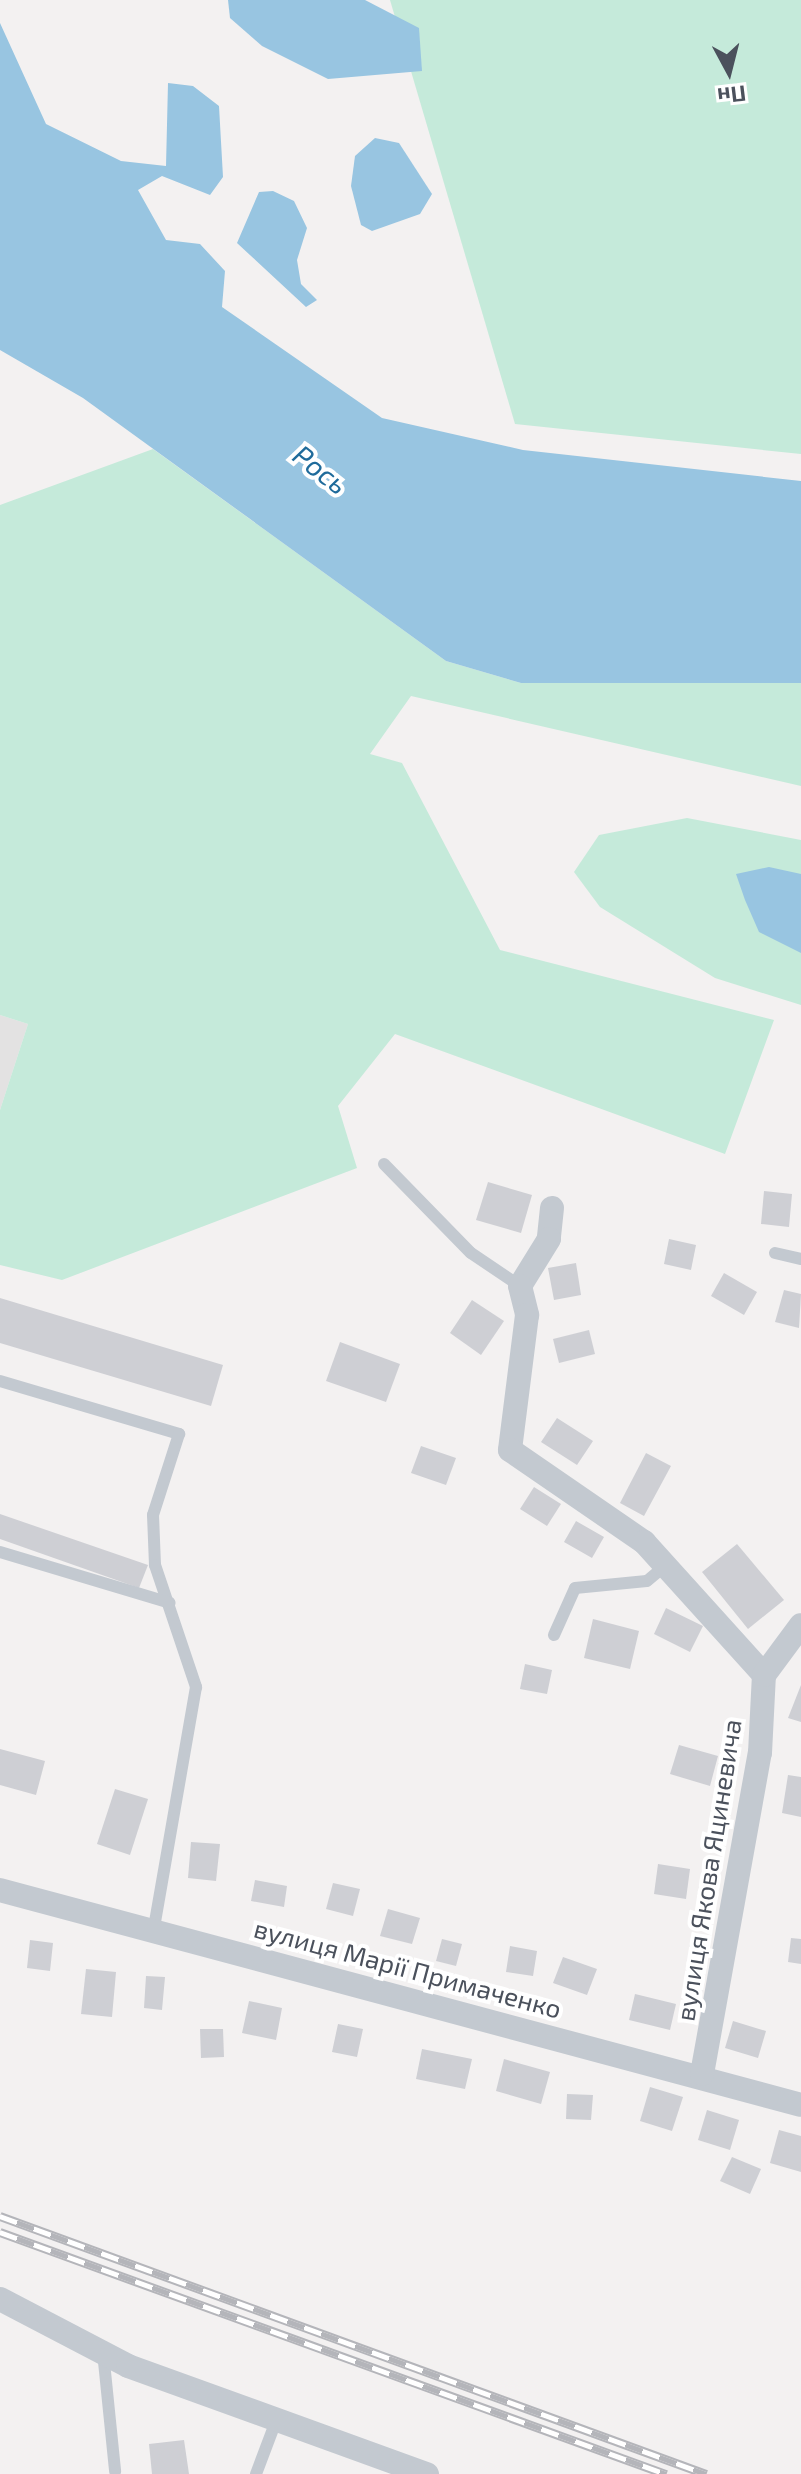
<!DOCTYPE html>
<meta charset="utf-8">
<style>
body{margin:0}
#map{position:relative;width:801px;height:2474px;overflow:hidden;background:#f3f1f1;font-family:"Exo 2",sans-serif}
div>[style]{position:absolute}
.education>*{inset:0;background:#e3e2e2}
.green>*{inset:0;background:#c5eada}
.water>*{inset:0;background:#98c5e1}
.building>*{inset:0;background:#cecfd4}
.lane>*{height:12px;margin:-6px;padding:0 6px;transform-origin:6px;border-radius:6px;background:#c3c9d0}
.street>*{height:24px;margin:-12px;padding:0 12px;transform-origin:12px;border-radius:12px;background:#c3c9d0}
.rail>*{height:9px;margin-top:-4.5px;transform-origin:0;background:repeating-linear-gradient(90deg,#fff 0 18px,#b4b5ba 0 36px);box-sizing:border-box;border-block:2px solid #b4b5ba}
span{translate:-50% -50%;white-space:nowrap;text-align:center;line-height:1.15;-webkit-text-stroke:8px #fff;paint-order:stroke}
.street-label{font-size:26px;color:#4b515c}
.water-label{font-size:28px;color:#1f6b9b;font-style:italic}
.north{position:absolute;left:689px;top:32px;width:80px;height:80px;-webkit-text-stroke:6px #fff;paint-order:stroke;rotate:173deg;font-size:22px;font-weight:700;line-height:32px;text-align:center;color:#4b515c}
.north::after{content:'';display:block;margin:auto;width:28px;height:36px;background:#4b515c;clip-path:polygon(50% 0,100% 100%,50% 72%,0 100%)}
</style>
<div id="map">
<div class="education">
<i style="clip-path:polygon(0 1015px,28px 1024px,0 1110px)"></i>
</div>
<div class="green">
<i style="clip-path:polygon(390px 0,801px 0,801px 454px,515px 424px)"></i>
<i style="clip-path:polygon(153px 449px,446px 661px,521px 683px,801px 683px,801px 786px,411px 696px,370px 754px,402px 763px,500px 950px,774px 1020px,725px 1154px,395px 1034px,338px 1106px,357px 1168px,62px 1280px,0 1265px,0 1110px,28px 1024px,0 1015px,0 505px)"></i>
<i style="clip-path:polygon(687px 818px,801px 840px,801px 1005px,715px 978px,600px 907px,574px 872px,599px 835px)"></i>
</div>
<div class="water">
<i style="clip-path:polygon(228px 0,365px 0,419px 28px,422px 71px,328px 79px,262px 46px,230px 18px)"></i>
<i style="clip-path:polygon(0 23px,46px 124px,121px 161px,166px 166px,168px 83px,193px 86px,219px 106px,223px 177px,210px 195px,162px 176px,138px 190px,166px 240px,200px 244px,225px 271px,222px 307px,382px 418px,523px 450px,801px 481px,801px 683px,521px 683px,446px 661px,83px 398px,0 350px)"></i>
<i style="clip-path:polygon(375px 138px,399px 143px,432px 194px,420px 214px,372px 231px,361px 225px,351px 186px,355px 156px)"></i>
<i style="clip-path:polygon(273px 191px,294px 201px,307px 228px,297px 260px,301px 284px,317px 300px,306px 307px,237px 243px,259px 192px)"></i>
<i style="clip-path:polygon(769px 867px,801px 874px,801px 953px,759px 932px,745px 900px,736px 874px)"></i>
</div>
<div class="building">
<i style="clip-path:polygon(488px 1182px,532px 1195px,521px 1233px,476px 1220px)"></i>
<i style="clip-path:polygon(764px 1191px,792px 1194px,789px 1227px,761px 1224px)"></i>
<i style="clip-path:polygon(669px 1239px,696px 1245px,691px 1270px,664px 1264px)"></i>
<i style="clip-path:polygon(576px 1263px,581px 1295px,554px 1300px,548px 1268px)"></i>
<i style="clip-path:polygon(724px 1273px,757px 1292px,744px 1315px,711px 1296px)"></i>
<i style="clip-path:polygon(784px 1290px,801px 1294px,799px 1328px,775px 1322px)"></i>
<i style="clip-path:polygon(0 1298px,223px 1365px,211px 1406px,0 1343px)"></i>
<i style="clip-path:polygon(472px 1300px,504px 1321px,481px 1355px,450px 1333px)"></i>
<i style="clip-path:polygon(589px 1330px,595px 1354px,559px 1363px,553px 1339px)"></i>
<i style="clip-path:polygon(340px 1342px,400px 1364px,386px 1402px,326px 1381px)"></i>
<i style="clip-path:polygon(557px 1418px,593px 1441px,577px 1465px,541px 1442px)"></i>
<i style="clip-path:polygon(421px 1446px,456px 1458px,446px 1485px,411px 1473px)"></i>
<i style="clip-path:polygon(646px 1453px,671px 1466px,644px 1516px,620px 1503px)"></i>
<i style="clip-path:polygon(534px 1487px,561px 1504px,547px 1526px,520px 1509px)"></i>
<i style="clip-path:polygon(0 1514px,148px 1565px,139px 1588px,0 1539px)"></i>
<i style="clip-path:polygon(576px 1521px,604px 1537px,592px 1558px,564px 1542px)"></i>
<i style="clip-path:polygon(737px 1544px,784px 1600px,748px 1629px,702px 1572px)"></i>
<i style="clip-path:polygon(666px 1608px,703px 1626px,690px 1652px,654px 1634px)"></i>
<i style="clip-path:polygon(593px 1619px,639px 1631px,630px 1669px,584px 1658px)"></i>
<i style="clip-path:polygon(525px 1664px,552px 1670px,547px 1694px,520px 1689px)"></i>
<i style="clip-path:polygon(801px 1685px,801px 1722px,788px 1718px)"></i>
<i style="clip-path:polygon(679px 1745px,718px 1756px,710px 1786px,670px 1774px)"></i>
<i style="clip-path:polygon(0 1749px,45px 1761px,36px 1795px,0 1785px)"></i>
<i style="clip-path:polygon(788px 1775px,801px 1777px,801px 1817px,782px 1813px)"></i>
<i style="clip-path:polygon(115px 1789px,148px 1799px,130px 1855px,97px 1844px)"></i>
<i style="clip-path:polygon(191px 1842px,220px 1844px,216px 1881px,188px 1878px)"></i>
<i style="clip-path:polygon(658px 1864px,690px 1869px,686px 1899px,654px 1894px)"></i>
<i style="clip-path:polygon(255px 1880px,287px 1886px,284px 1907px,251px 1901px)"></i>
<i style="clip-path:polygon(333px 1883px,360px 1889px,353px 1916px,326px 1909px)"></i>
<i style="clip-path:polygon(388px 1909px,420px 1918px,412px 1944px,380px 1936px)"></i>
<i style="clip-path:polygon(791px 1938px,801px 1939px,801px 1964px,788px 1962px)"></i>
<i style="clip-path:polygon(442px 1939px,462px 1944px,456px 1966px,436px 1961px)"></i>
<i style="clip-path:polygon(30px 1940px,53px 1943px,50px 1971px,27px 1968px)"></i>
<i style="clip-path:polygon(510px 1946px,537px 1951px,533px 1976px,506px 1972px)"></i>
<i style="clip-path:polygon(563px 1957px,597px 1969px,587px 1995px,553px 1983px)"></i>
<i style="clip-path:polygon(86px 1969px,116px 1972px,112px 2017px,81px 2014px)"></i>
<i style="clip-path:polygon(146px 1976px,165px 1977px,162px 2010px,144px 2008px)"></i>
<i style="clip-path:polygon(635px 1994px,676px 2004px,670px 2030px,629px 2020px)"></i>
<i style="clip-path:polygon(249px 2001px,282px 2008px,276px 2040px,242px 2033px)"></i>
<i style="clip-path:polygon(733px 2021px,766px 2031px,758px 2058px,725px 2048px)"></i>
<i style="clip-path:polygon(338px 2024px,363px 2029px,357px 2057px,332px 2052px)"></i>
<i style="clip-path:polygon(200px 2029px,223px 2029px,224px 2057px,201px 2058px)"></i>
<i style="clip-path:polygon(422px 2049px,472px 2059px,465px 2089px,416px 2079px)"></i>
<i style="clip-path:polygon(504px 2059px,550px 2072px,541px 2104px,496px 2091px)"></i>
<i style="clip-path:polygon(650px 2087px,683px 2097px,672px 2131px,640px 2121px)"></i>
<i style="clip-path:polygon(567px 2094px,593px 2095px,591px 2120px,566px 2119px)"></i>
<i style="clip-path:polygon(707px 2110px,739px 2120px,730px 2150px,698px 2140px)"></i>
<i style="clip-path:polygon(779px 2130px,801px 2136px,801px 2172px,770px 2163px)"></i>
<i style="clip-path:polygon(732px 2157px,761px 2169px,750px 2194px,720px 2181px)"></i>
<i style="clip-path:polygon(184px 2440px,189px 2474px,152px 2474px,149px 2444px)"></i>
</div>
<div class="lane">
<i style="left:384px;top:1164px;width:124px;rotate:45.7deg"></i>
<i style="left:471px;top:1253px;width:59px;rotate:34deg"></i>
<i style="left:775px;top:1253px;width:27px;rotate:13deg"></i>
<i style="left:0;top:1381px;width:187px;rotate:16.5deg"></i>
<i style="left:179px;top:1434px;width:85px;rotate:107.8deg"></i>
<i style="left:153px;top:1515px;width:50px;rotate:87.7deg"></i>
<i style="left:155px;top:1565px;width:129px;rotate:71.4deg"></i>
<i style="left:196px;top:1687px;width:245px;rotate:99.9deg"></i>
<i style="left:0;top:1552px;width:177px;rotate:16.7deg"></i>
<i style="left:554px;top:1635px;width:51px;rotate:-65.9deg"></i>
<i style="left:575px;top:1588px;width:72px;rotate:-5.6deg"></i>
<i style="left:647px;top:1581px;width:25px;rotate:-40deg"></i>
<i style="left:103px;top:2352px;width:120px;rotate:84.2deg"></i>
<i style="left:256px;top:2474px;width:57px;rotate:-69.3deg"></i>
</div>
<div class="street">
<i style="left:552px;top:1208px;width:31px;rotate:96deg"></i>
<i style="left:549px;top:1239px;width:55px;rotate:121.7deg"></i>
<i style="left:520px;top:1286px;width:30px;rotate:76deg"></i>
<i style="left:527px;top:1315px;width:136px;rotate:97.2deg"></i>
<i style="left:510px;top:1450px;width:163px;rotate:34.5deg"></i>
<i style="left:644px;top:1542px;width:179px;rotate:47.9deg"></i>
<i style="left:0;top:1890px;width:829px;rotate:15.02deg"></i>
<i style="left:702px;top:2074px;width:326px;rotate:-79.8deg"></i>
<i style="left:760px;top:1753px;width:78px;rotate:-87.1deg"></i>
<i style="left:764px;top:1675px;width:62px;rotate:-53.5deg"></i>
<i style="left:0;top:2299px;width:144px;rotate:27.6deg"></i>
<i style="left:128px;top:2366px;width:318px;rotate:19.9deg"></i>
</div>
<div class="rail">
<i style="left:0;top:2216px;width:752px;rotate:20.07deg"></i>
<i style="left:0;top:2232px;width:709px;rotate:19.97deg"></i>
</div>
<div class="street-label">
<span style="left:708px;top:1870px;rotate:-81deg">вулиця Якова Яциневича</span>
<span style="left:408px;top:1968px;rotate:15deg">вулиця Марії Примаченко</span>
</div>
<div class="water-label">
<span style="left:321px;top:469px;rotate:38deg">Рось</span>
</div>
<div class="north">Пн</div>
</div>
